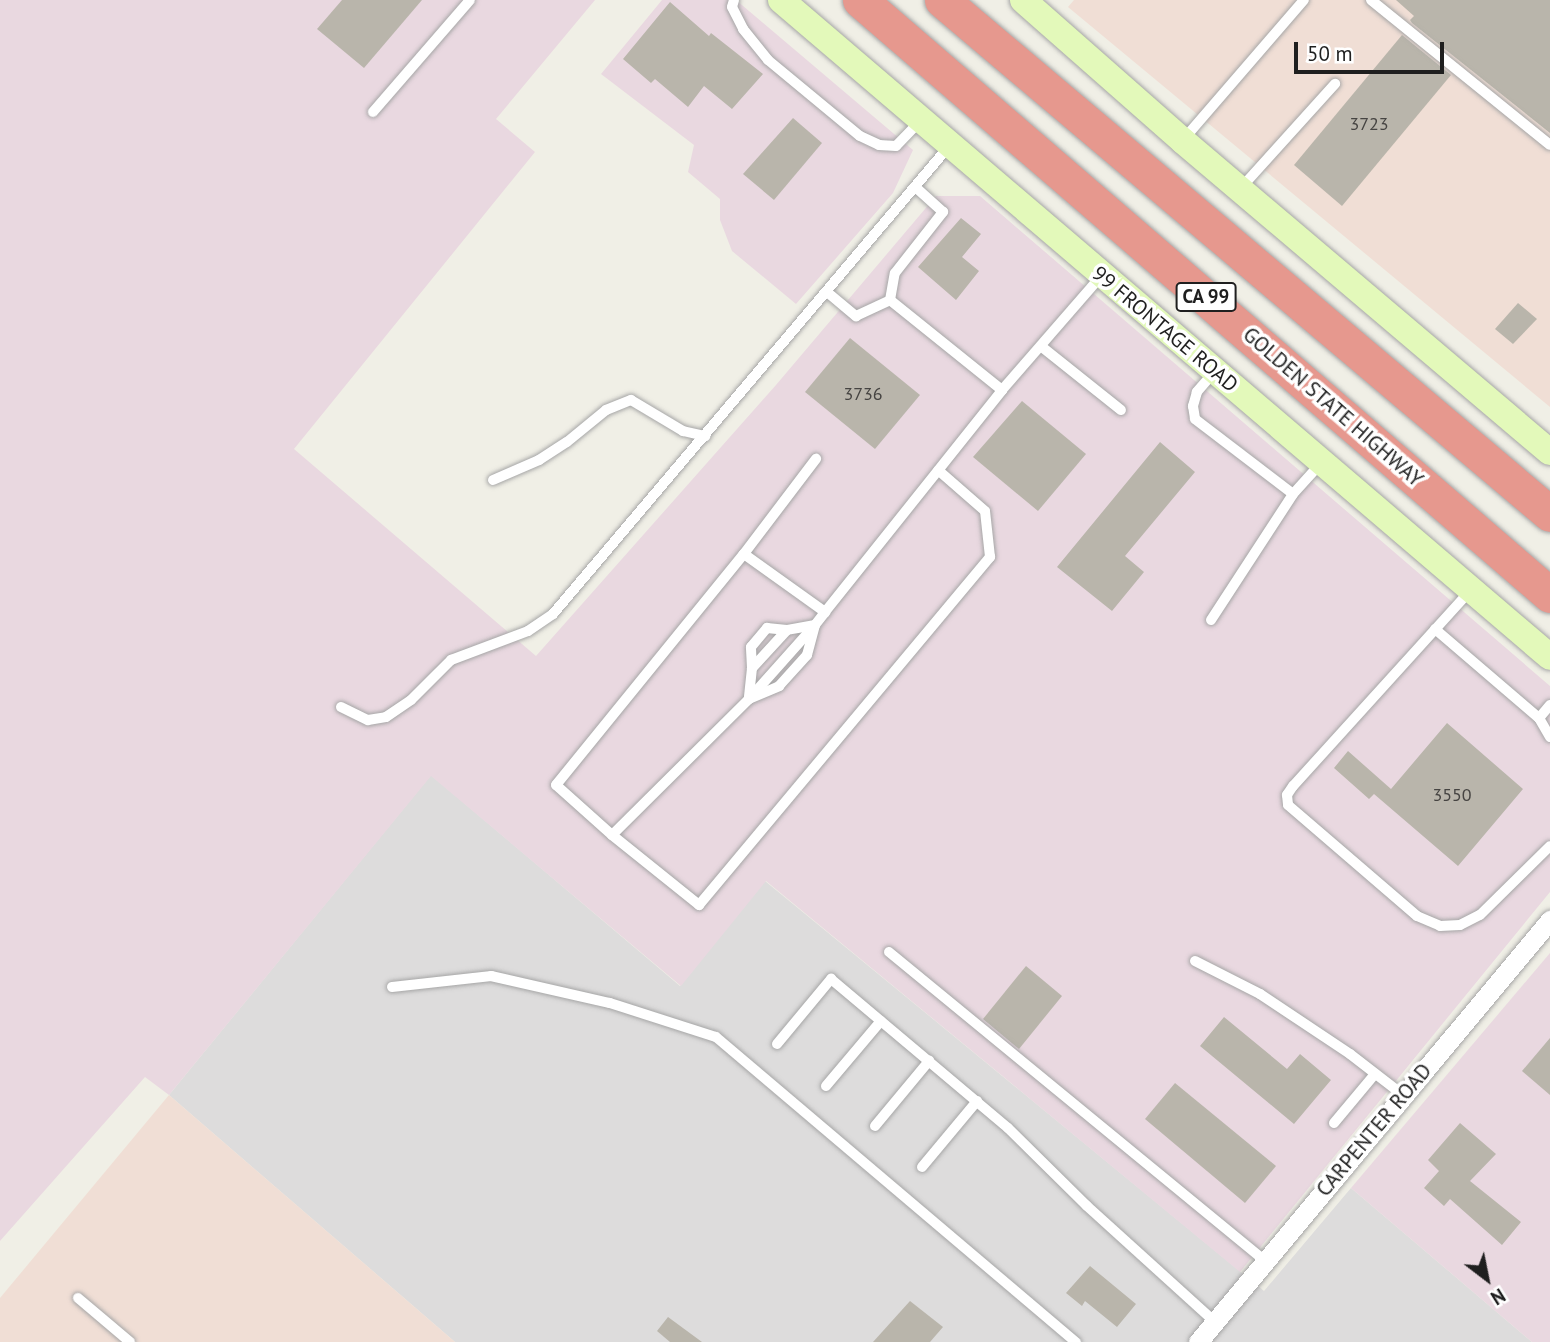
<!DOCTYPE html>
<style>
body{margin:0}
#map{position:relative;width:1550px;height:1342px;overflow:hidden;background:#f0efe6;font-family:"PT Sans",sans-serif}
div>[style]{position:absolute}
.residential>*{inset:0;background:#dddcdc}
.commercial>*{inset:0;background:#f0ded5}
.industrial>*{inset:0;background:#e9d8e0}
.building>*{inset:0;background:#b9b5ab}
.roads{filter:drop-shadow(0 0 2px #a6a6a6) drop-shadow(0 0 2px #a6a6a6)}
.lane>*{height:10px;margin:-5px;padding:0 5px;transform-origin:5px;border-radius:5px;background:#fff}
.street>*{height:19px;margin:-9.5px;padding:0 9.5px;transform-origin:9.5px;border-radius:9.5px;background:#fff}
.secondary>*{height:26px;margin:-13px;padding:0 13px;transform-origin:13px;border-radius:13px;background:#e3f9ba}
.highway>*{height:35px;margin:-17.5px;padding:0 17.5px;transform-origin:17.5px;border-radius:17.5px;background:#e6988e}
span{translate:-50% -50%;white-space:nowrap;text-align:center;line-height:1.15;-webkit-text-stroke:7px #fff;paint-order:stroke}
.number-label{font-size:18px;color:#464442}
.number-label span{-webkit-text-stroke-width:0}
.shield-label span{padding:2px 5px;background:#fff;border:2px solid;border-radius:5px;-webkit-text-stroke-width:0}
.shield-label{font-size:19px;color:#1f1f1f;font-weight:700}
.street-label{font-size:21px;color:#1f1f1f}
.north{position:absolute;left:1452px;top:1244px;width:70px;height:70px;-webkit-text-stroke:5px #fff;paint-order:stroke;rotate:148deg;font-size:19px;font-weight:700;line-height:28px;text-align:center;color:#1f1f1f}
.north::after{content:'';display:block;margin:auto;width:24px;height:32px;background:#1f1f1f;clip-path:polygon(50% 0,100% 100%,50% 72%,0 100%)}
.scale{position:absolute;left:1294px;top:42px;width:150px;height:32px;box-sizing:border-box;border:4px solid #1f1f1f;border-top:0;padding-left:9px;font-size:21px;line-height:24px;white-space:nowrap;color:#1f1f1f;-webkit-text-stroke:5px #fff;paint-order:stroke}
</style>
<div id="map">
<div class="residential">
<i style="clip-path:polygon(431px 775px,680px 986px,765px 881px,1264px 1291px,1351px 1188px,1532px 1342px,455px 1342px,169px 1095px)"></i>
</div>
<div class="commercial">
<i style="clip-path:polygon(1074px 0,1550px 0,1550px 407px,1068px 7px)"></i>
<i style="clip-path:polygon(169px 1095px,455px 1342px,0 1342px,0 1298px)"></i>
</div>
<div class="industrial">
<i style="clip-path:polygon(0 0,595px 0,496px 119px,535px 152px,294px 449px,536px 656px,776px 385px,936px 196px,980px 196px,1550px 686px,1550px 892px,1240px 1272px,766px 881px,681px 986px,431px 776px,169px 1095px,145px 1077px,0 1241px)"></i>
<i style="clip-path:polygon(662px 0,736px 0,913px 150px,893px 193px,796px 304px,732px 251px,720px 220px,720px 199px,688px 172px,694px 145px,601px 74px)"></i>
<i style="clip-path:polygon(1550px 953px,1550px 1342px,1532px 1342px,1351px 1188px)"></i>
</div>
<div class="building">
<i style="clip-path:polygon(342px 0,422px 0,364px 68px,317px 29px)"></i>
<i style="clip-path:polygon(1396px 0,1550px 0,1550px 133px,1412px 23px,1410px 20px,1414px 16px)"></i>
<i style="clip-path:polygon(670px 2px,709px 36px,711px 33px,763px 74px,732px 109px,704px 86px,688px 107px,655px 79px,651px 83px,623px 59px)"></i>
<i style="clip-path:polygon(1402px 35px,1451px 75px,1342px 206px,1294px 165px)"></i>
<i style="clip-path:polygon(793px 118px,822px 143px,774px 200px,743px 174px)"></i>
<i style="clip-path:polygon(961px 218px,981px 234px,962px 257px,979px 271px,956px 300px,918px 267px)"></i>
<i style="clip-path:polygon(1518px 303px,1537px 319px,1513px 344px,1495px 329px)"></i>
<i style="clip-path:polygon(850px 338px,920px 395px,875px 449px,805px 392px)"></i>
<i style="clip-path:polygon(1022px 401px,1086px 454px,1038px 511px,973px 457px)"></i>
<i style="clip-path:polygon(1160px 442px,1195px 472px,1125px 556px,1144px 572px,1112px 611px,1057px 567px)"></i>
<i style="clip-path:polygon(1447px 723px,1523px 789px,1458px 866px,1374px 794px,1369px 799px,1334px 768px,1348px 751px,1391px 789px)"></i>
<i style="clip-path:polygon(1026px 966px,1062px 996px,1019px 1049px,983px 1019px)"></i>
<i style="clip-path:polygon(1224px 1017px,1287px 1069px,1300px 1054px,1331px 1080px,1294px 1124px,1200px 1046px)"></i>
<i style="clip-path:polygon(1550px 1038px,1550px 1095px,1522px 1071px)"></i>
<i style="clip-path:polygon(1175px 1083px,1276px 1166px,1245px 1203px,1145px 1119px)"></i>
<i style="clip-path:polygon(1460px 1123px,1496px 1154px,1470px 1181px,1521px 1222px,1502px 1245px,1450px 1199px,1444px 1206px,1424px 1188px,1439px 1171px,1428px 1160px)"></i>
<i style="clip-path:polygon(1090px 1266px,1136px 1304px,1117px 1327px,1085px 1301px,1082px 1306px,1066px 1293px)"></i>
<i style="clip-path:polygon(910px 1301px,943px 1327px,930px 1342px,873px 1342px)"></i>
<i style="clip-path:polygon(668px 1317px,702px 1342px,670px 1342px,657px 1331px)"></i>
</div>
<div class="roads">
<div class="lane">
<i style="left:734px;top:0;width:7px;rotate:106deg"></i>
<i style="left:732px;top:7px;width:25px;rotate:63deg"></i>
<i style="left:743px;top:29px;width:40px;rotate:51deg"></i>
<i style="left:768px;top:60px;width:119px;rotate:39.6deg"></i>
<i style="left:860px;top:136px;width:21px;rotate:25deg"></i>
<i style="left:879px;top:145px;width:17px;rotate:3deg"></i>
<i style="left:896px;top:146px;width:36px;rotate:-46deg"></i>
<i style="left:1371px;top:0;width:230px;rotate:39deg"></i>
<i style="left:373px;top:112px;width:148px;rotate:-49.1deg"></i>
<i style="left:1183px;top:140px;width:185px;rotate:-49.2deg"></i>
<i style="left:1240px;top:189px;width:142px;rotate:-47.9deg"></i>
<i style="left:827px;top:292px;width:38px;rotate:40deg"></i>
<i style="left:856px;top:316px;width:38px;rotate:-25deg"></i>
<i style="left:890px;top:300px;width:144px;rotate:38.8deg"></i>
<i style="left:890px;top:300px;width:27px;rotate:-80deg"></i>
<i style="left:895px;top:273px;width:78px;rotate:-51.8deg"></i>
<i style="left:943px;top:212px;width:38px;rotate:-138deg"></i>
<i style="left:1042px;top:347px;width:101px;rotate:38.6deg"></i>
<i style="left:1215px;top:371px;width:28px;rotate:131deg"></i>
<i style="left:1197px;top:392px;width:15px;rotate:106deg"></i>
<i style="left:1193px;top:406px;width:13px;rotate:81deg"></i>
<i style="left:1195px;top:419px;width:123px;rotate:37.4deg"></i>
<i style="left:493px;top:480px;width:50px;rotate:-23.5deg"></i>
<i style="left:539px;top:460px;width:33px;rotate:-33deg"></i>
<i style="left:567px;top:442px;width:50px;rotate:-39.4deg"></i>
<i style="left:606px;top:410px;width:27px;rotate:-22deg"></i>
<i style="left:631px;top:400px;width:61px;rotate:30.8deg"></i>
<i style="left:683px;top:431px;width:23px;rotate:13deg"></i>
<i style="left:743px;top:555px;width:121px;rotate:-52.8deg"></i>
<i style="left:1469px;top:592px;width:262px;rotate:132.2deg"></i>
<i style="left:1293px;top:786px;width:11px;rotate:124deg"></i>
<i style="left:1287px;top:795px;width:10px;rotate:84deg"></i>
<i style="left:1288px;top:805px;width:170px;rotate:40.7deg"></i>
<i style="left:1417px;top:916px;width:25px;rotate:23deg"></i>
<i style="left:1440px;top:926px;width:20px;rotate:-3deg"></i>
<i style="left:1460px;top:925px;width:22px;rotate:-27deg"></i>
<i style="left:1480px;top:915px;width:98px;rotate:-44.6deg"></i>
<i style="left:1211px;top:620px;width:150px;rotate:-56.9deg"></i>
<i style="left:1293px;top:494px;width:42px;rotate:-47.9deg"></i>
<i style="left:815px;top:625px;width:28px;rotate:170deg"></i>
<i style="left:787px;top:630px;width:52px;rotate:132.6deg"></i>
<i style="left:752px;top:668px;width:31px;rotate:96deg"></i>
<i style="left:749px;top:699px;width:193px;rotate:135.2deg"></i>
<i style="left:612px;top:835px;width:112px;rotate:38.8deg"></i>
<i style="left:699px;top:905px;width:454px;rotate:-50.1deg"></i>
<i style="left:990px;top:557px;width:46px;rotate:-96.2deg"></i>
<i style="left:985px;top:511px;width:62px;rotate:-138.9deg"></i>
<i style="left:815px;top:625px;width:99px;rotate:131.7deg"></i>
<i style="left:749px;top:699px;width:33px;rotate:-23deg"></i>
<i style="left:779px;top:686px;width:42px;rotate:-47.9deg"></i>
<i style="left:807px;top:655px;width:31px;rotate:-75deg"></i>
<i style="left:815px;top:625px;width:16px;rotate:-52deg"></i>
<i style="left:825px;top:612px;width:284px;rotate:-51.4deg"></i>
<i style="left:1002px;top:390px;width:151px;rotate:-49deg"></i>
<i style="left:1435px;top:629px;width:137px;rotate:40.6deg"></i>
<i style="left:752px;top:668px;width:21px;rotate:-93deg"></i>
<i style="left:751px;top:647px;width:25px;rotate:-50deg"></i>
<i style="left:767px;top:628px;width:20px;rotate:6deg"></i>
<i style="left:1550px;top:705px;width:17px;rotate:130deg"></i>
<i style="left:1539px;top:718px;width:22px;rotate:60deg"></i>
<i style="left:341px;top:707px;width:30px;rotate:26deg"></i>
<i style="left:368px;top:720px;width:18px;rotate:-9deg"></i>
<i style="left:386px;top:717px;width:30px;rotate:-34deg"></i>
<i style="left:411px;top:700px;width:57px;rotate:-45deg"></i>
<i style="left:451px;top:660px;width:82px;rotate:-20.6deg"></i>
<i style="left:528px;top:631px;width:30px;rotate:-34deg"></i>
<i style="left:553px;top:614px;width:614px;rotate:-49.75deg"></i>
<i style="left:612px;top:835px;width:75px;rotate:-138.2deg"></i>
<i style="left:556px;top:785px;width:298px;rotate:-50.9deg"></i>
<i style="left:744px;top:554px;width:100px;rotate:35.6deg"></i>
<i style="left:889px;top:952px;width:487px;rotate:39.4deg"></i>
<i style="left:1195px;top:961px;width:73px;rotate:26.9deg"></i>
<i style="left:1260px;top:994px;width:108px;rotate:33.7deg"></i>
<i style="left:1350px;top:1054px;width:67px;rotate:37.7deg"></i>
<i style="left:392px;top:987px;width:100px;rotate:-6.3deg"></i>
<i style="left:491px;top:976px;width:122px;rotate:12.8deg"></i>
<i style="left:610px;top:1003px;width:111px;rotate:17.8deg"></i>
<i style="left:716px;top:1037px;width:472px;rotate:40.3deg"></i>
<i style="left:777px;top:1044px;width:85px;rotate:-50.3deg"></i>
<i style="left:831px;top:979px;width:231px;rotate:40.1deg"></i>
<i style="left:1008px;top:1128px;width:111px;rotate:44.6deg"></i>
<i style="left:1087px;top:1206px;width:173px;rotate:42.2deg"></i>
<i style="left:826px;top:1086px;width:85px;rotate:-49.8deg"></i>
<i style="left:1334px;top:1123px;width:64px;rotate:-50.1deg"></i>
<i style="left:875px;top:1126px;width:85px;rotate:-50.3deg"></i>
<i style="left:922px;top:1167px;width:86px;rotate:-50.2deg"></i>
<i style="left:78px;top:1298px;width:68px;rotate:40.2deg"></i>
</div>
<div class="street">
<i style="left:1198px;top:1342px;width:550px;rotate:-50.17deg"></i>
</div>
<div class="secondary">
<i style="left:781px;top:0;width:1011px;rotate:40.51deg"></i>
<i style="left:1023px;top:0;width:213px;rotate:41.4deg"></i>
<i style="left:1183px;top:141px;width:481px;rotate:40.3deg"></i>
</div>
<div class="highway">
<i style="left:860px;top:0;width:911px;rotate:40.77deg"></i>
<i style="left:942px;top:0;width:796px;rotate:40.21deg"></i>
</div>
</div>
<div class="number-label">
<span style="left:1369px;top:124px">3723</span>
<span style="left:863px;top:394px">3736</span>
<span style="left:1452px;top:795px">3550</span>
</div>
<div class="shield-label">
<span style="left:1206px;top:297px">CA 99</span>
</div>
<div class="street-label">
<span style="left:1165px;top:329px;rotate:40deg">99 FRONTAGE ROAD</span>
<span style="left:1333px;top:407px;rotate:41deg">GOLDEN STATE HIGHWAY</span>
<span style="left:1374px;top:1130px;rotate:-50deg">CARPENTER ROAD</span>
</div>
<div class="north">N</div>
<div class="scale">50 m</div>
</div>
